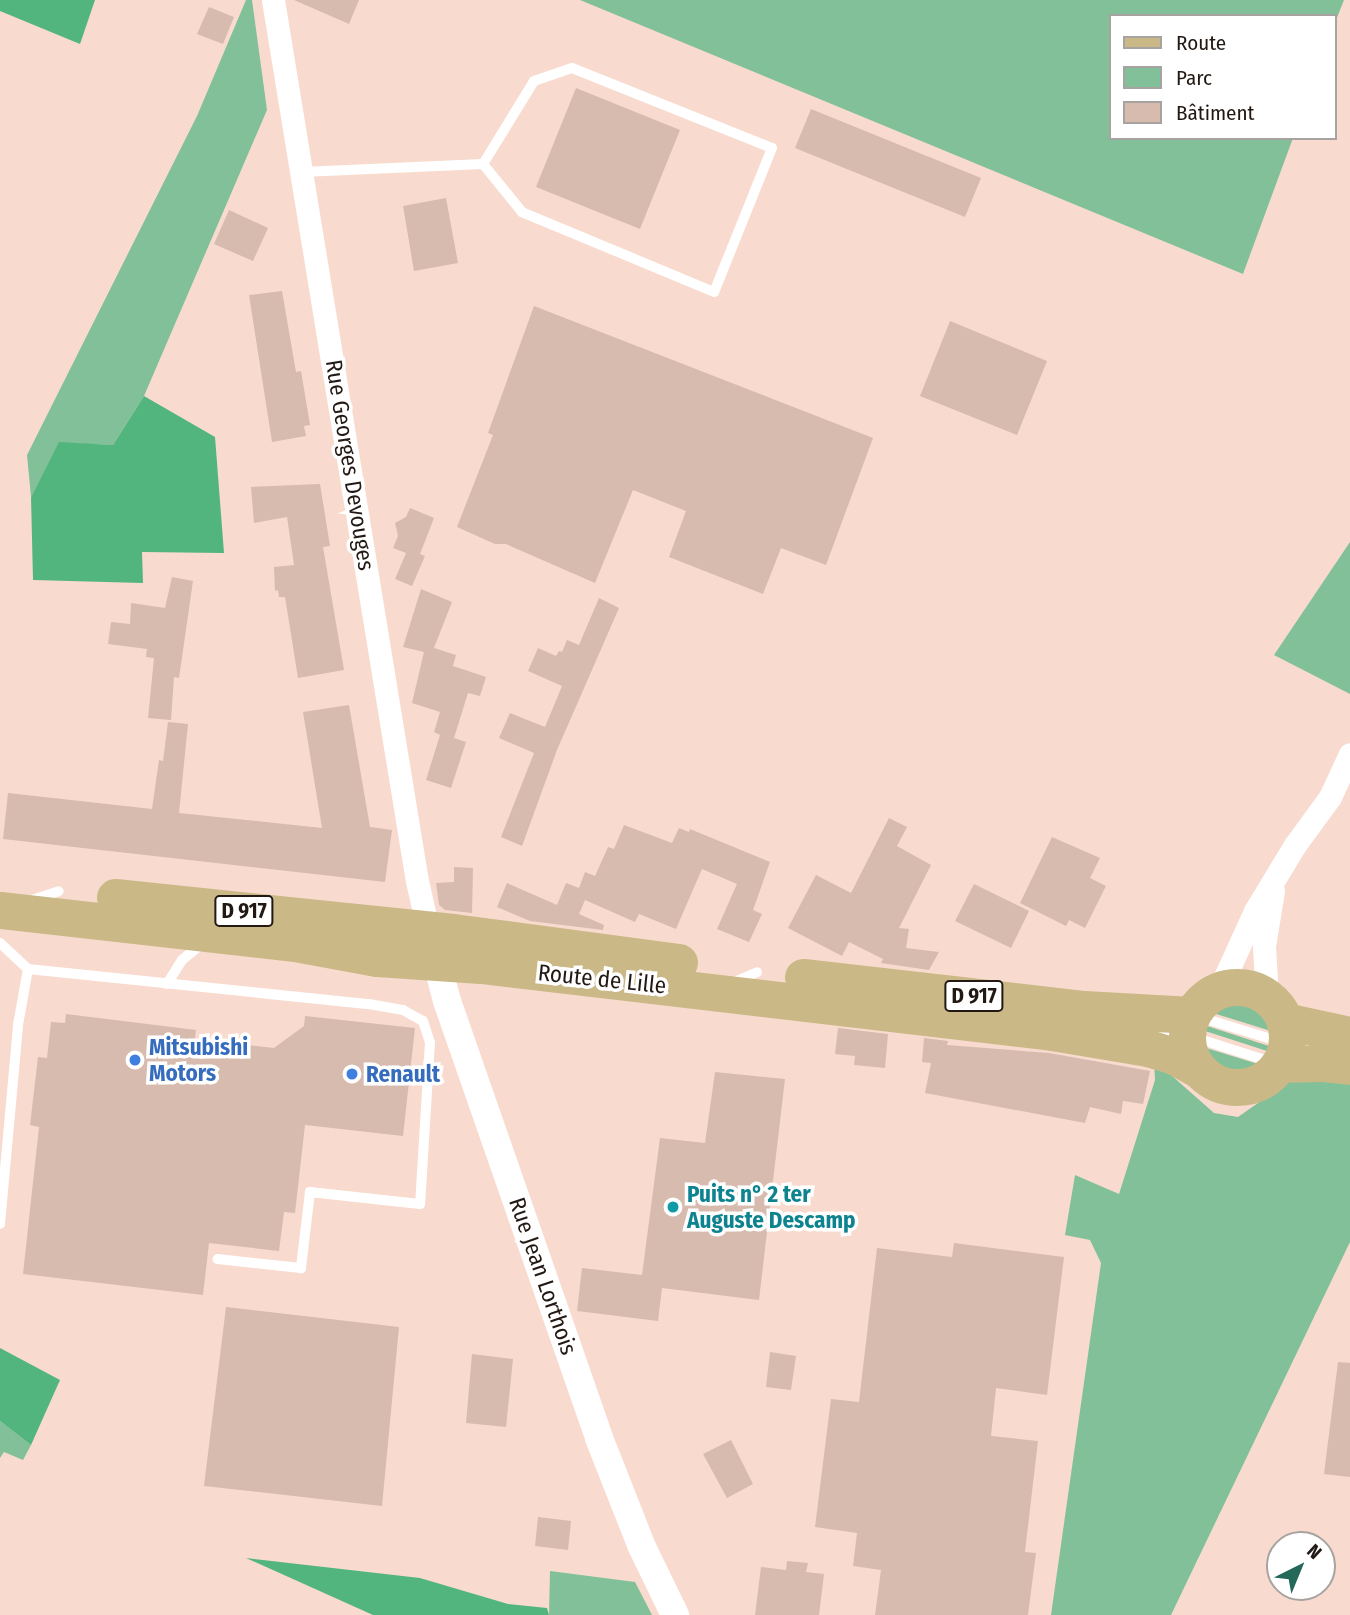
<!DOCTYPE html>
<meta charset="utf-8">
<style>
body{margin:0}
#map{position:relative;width:1350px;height:1615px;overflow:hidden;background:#f8dbce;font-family:"Fira Sans Condensed",sans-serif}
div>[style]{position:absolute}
.green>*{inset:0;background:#81c099}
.forest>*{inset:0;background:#52b57d}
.building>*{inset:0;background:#d7bbae}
.service>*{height:10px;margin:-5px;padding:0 5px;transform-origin:5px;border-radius:5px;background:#fff}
.minor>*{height:23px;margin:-11.5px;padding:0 11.5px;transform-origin:11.5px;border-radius:11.5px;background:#fff}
.tertiary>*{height:28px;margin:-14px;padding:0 14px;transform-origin:14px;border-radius:14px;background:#fff}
.primary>*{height:37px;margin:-18.5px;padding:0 18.5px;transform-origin:18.5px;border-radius:18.5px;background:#cab987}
.primary>.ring{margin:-18.5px;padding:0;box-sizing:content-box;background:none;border:37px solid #cab987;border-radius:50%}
.dots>*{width:19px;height:19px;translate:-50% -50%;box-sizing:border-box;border:4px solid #fff;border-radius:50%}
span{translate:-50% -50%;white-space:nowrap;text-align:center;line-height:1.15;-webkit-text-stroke:7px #fff;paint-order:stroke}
.shield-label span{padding:2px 5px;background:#fff;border:2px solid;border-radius:5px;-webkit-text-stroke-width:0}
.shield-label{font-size:21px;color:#231914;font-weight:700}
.street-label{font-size:23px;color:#231914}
.shop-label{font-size:23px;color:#366cbe;font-weight:700}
.left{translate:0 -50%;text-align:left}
.culture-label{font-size:23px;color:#0d838f;font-weight:700}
.legend{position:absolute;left:1109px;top:14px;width:228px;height:126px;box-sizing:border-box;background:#fff;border:2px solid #a7a3a1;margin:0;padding:9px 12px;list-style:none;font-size:21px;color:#231914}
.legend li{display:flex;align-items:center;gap:14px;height:35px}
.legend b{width:35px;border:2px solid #a7a3a1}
.north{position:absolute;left:1266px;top:1531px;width:70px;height:70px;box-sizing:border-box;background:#fff;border:2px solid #a7a3a1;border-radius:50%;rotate:43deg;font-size:19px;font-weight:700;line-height:28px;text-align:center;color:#231914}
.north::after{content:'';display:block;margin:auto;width:24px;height:32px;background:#24685a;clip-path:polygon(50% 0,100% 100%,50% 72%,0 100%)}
</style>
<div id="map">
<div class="green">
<i style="clip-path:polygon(246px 0,252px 0,267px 110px,144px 396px,113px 445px,59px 443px,31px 497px,27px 455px,197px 116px)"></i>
<i style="clip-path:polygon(580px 0,1344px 0,1334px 25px,1334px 16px,1110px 16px,1110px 138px,1293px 138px,1243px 274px)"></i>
<i style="clip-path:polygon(1350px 542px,1350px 694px,1274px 655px)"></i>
<i style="clip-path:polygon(1228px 1003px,1251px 1005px,1267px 1019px,1271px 1031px,1213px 1013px)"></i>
<i style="clip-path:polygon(1204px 1025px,1269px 1046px,1267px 1051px,1202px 1030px)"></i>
<i style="clip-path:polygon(1203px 1047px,1258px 1064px,1249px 1069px,1228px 1070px,1212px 1061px)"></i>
<i style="clip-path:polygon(1154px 1060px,1214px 1113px,1238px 1117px,1298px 1075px,1350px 1084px,1350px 1242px,1171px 1615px,1051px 1615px,1101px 1263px,1090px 1240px,1065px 1235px,1075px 1175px,1119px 1194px,1155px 1080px)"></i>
<i style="clip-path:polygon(0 1421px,31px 1445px,23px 1460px,4px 1452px,0 1458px)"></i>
<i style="clip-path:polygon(550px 1571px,635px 1582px,652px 1615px,549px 1615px)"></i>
</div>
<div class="forest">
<i style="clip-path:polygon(0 0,95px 0,80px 44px,0 11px)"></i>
<i style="clip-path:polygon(144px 396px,215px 437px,224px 553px,142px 552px,143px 583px,33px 580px,31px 497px,59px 442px,113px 445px)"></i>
<i style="clip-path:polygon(0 1348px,60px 1380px,31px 1445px,0 1421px)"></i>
<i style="clip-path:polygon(246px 1558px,420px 1578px,508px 1604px,547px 1608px,549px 1615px,373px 1615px)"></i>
</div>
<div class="building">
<i style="clip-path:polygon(294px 0,359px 0,349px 24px)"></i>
<i style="clip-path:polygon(209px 7px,234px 17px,223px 44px,197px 34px)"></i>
<i style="clip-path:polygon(576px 88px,680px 130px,640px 229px,536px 187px)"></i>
<i style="clip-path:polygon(811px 109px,981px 178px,965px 217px,795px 148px)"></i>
<i style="clip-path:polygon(446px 198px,458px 263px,414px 271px,403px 206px)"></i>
<i style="clip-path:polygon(229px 210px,268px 228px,253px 261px,214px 244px)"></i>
<i style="clip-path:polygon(282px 291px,296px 372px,301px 371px,310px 425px,304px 426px,306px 436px,272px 442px,249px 295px)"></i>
<i style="clip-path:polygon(534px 306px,873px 438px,826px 565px,781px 548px,763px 594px,669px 557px,686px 511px,633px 490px,595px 583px,506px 544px,495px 544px,457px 527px,493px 435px,488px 433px)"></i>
<i style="clip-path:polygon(950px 321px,1047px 361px,1017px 435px,920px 396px)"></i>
<i style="clip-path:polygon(320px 484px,330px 546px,323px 547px,344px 670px,298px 678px,285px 597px,279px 597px,278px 590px,275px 591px,274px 567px,294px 565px,287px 517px,254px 523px,251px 487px)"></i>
<i style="clip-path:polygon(410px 508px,434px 518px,420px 554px,425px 556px,412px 586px,395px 579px,406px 553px,393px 548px,398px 536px,395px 523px,406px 517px)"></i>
<i style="clip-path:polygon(172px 577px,193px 581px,179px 678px,174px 677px,171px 720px,148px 718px,154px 658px,146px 657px,147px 649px,108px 644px,111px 622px,130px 624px,131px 603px,165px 608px)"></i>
<i style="clip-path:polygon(421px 589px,452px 602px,434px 648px,456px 655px,453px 666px,486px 677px,480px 696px,468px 693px,454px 738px,466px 742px,451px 788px,426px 780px,440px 735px,434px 732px,440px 712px,412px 703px,424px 652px,403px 647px)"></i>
<i style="clip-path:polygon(599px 598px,619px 608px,557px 750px,522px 846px,501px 837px,534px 753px,499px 738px,510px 713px,545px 727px,562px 686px,528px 671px,538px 648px,556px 656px,559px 651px,562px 652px,567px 640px,579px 645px)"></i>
<i style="clip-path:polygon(349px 705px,370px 827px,392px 830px,385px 882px,3px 839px,8px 793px,152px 809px,159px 760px,163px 761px,168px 722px,188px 724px,179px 813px,322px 828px,303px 712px)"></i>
<i style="clip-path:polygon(889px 818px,907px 827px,897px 846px,931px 865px,899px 928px,909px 929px,906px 948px,939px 952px,929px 970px,881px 963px,883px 959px,849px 942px,842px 956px,788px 928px,816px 875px,851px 893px)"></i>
<i style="clip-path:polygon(624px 825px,672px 843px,679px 828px,689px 832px,690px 829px,770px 862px,753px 910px,762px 914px,749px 942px,717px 929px,737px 884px,702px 869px,676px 929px,639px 914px,635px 922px,585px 900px,579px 914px,604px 925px,603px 930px,530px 921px,497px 907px,507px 883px,557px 905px,566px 883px,579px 888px,585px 872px,595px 876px,608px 847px,614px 849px)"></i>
<i style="clip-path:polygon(1052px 837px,1100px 858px,1090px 878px,1106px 886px,1085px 928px,1069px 920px,1066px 926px,1020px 903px)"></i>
<i style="clip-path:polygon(454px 867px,473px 868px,472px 913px,445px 910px,439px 905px,436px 883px,454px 882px)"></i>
<i style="clip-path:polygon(974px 884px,1029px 911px,1011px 948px,955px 921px)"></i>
<i style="clip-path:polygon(66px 1014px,196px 1030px,195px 1039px,274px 1048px,304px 1026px,305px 1016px,415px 1028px,403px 1136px,305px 1125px,295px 1213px,284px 1212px,279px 1251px,209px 1243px,203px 1295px,23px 1274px,39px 1127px,30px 1125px,38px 1057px,47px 1058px,51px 1022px,65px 1023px)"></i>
<i style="clip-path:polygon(838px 1028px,888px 1034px,885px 1068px,854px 1065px,855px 1056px,835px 1054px)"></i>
<i style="clip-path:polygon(924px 1038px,948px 1041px,947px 1045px,1049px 1053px,1150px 1071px,1143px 1104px,1123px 1101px,1121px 1114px,1090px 1107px,1085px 1123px,925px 1093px,931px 1063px,922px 1062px)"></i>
<i style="clip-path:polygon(715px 1072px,785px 1079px,759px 1300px,662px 1288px,658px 1321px,577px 1311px,582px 1268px,642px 1275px,660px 1138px,705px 1143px)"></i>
<i style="clip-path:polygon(954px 1243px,1064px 1257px,1047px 1395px,996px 1388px,991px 1436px,1038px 1441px,1025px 1552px,1036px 1553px,1028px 1615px,875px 1615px,881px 1570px,853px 1566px,857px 1533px,815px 1527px,831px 1399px,859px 1402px,877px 1248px,952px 1257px)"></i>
<i style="clip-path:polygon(226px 1307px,399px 1327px,382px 1506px,204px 1486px)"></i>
<i style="clip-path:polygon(770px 1352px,796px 1356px,791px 1390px,766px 1387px)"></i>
<i style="clip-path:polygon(472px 1354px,513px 1359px,506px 1427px,466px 1423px)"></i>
<i style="clip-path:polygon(1338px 1362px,1350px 1363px,1350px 1477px,1324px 1474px)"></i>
<i style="clip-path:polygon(731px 1440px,753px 1484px,727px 1498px,703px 1454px)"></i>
<i style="clip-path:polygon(538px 1517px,571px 1521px,568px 1550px,535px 1546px)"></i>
<i style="clip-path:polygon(787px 1561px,808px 1563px,806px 1572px,824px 1574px,819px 1615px,755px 1615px,761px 1567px,786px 1570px)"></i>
</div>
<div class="service">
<i style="left:572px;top:68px;width:215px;rotate:21.8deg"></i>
<i style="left:772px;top:148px;width:155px;rotate:111.9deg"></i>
<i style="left:714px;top:292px;width:208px;rotate:-157.4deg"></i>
<i style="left:522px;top:212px;width:62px;rotate:-129.1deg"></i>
<i style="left:483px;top:164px;width:97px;rotate:-58.4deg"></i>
<i style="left:534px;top:81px;width:40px;rotate:-18.9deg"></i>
<i style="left:302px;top:172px;width:181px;rotate:-2.5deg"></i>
<i style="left:32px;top:900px;width:28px;rotate:-18deg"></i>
<i style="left:0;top:943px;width:38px;rotate:43deg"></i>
<i style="left:28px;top:969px;width:343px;rotate:5.9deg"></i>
<i style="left:369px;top:1004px;width:35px;rotate:10deg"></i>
<i style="left:403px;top:1010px;width:23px;rotate:29deg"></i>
<i style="left:423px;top:1021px;width:22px;rotate:72deg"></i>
<i style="left:430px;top:1042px;width:162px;rotate:93.5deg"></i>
<i style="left:420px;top:1204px;width:111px;rotate:-173.8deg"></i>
<i style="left:310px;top:1192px;width:77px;rotate:96.8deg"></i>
<i style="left:301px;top:1268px;width:84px;rotate:-173.9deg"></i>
<i style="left:734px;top:982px;width:25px;rotate:-23deg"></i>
<i style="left:167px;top:984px;width:28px;rotate:-58deg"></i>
<i style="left:182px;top:960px;width:28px;rotate:-39deg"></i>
<i style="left:1196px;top:1016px;width:78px;rotate:17deg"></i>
<i style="left:1271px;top:1039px;width:49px;rotate:8.3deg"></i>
<i style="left:1159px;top:1030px;width:28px;rotate:10deg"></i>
<i style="left:1187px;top:1035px;width:91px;rotate:17.8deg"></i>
<i style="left:0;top:1224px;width:200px;rotate:-84.8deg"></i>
<i style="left:18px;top:1025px;width:57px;rotate:-79.9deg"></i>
</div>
<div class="minor">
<i style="left:273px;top:0;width:893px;rotate:80.72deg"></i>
<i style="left:417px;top:881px;width:50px;rotate:77.3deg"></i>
<i style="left:1219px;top:990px;width:87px;rotate:-65.5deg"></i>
<i style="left:1255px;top:911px;width:77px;rotate:-58.8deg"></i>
<i style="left:1295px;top:845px;width:59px;rotate:-53.9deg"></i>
<i style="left:1330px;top:797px;width:47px;rotate:-65.1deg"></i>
<i style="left:1267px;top:997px;width:51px;rotate:-93.4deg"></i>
<i style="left:1264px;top:946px;width:56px;rotate:-80.7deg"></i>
</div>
<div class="tertiary">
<i style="left:432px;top:944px;width:59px;rotate:75.3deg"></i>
<i style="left:447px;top:1001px;width:463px;rotate:70.8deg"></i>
<i style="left:599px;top:1438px;width:117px;rotate:68.5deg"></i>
<i style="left:642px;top:1547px;width:76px;rotate:64.1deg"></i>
</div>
<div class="primary">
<i style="left:115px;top:897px;width:340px;rotate:5.9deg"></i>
<i style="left:453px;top:932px;width:228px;rotate:7.6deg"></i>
<i style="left:0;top:910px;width:297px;rotate:6.4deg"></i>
<i style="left:295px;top:943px;width:83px;rotate:10.4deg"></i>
<i style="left:377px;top:958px;width:104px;rotate:3.9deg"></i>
<i style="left:481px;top:965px;width:575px;rotate:6.69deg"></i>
<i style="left:1052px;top:1032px;width:97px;rotate:9.5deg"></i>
<i style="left:1148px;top:1048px;width:27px;rotate:17deg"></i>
<i style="left:1174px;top:1056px;width:29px;rotate:29deg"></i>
<i style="left:803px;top:977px;width:283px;rotate:6.5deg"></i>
<i style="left:1084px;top:1009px;width:108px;rotate:3.2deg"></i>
<i class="ring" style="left:1187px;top:987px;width:63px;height:63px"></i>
<i style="left:1285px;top:1021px;width:66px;rotate:12.2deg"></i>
<i style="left:1279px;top:1064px;width:44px;rotate:-1.3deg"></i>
<i style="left:1323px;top:1063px;width:27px;rotate:6deg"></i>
</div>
<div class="dots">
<i style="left:135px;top:1060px;background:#3f7fe0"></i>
<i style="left:352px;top:1074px;background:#3f7fe0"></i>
<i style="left:673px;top:1207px;background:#0f9aa8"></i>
</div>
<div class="shield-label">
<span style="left:244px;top:911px">D 917</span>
<span style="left:974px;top:996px">D 917</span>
</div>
<div class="street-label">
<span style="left:350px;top:465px;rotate:81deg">Rue Georges Devouges</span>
<span style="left:602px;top:979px;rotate:6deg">Route de Lille</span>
<span style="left:543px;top:1276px;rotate:71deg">Rue Jean Lorthois</span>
</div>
<div class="shop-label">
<span class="left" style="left:149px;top:1060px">Mitsubishi<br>Motors</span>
<span class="left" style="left:366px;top:1074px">Renault</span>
</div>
<div class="culture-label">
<span class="left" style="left:687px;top:1207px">Puits n° 2 ter<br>Auguste Descamp</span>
</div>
<ul class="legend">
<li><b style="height:9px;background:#cab987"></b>Route</li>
<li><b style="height:19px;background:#81c099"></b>Parc</li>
<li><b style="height:19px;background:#d7bbae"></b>Bâtiment</li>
</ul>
<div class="north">N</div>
</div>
